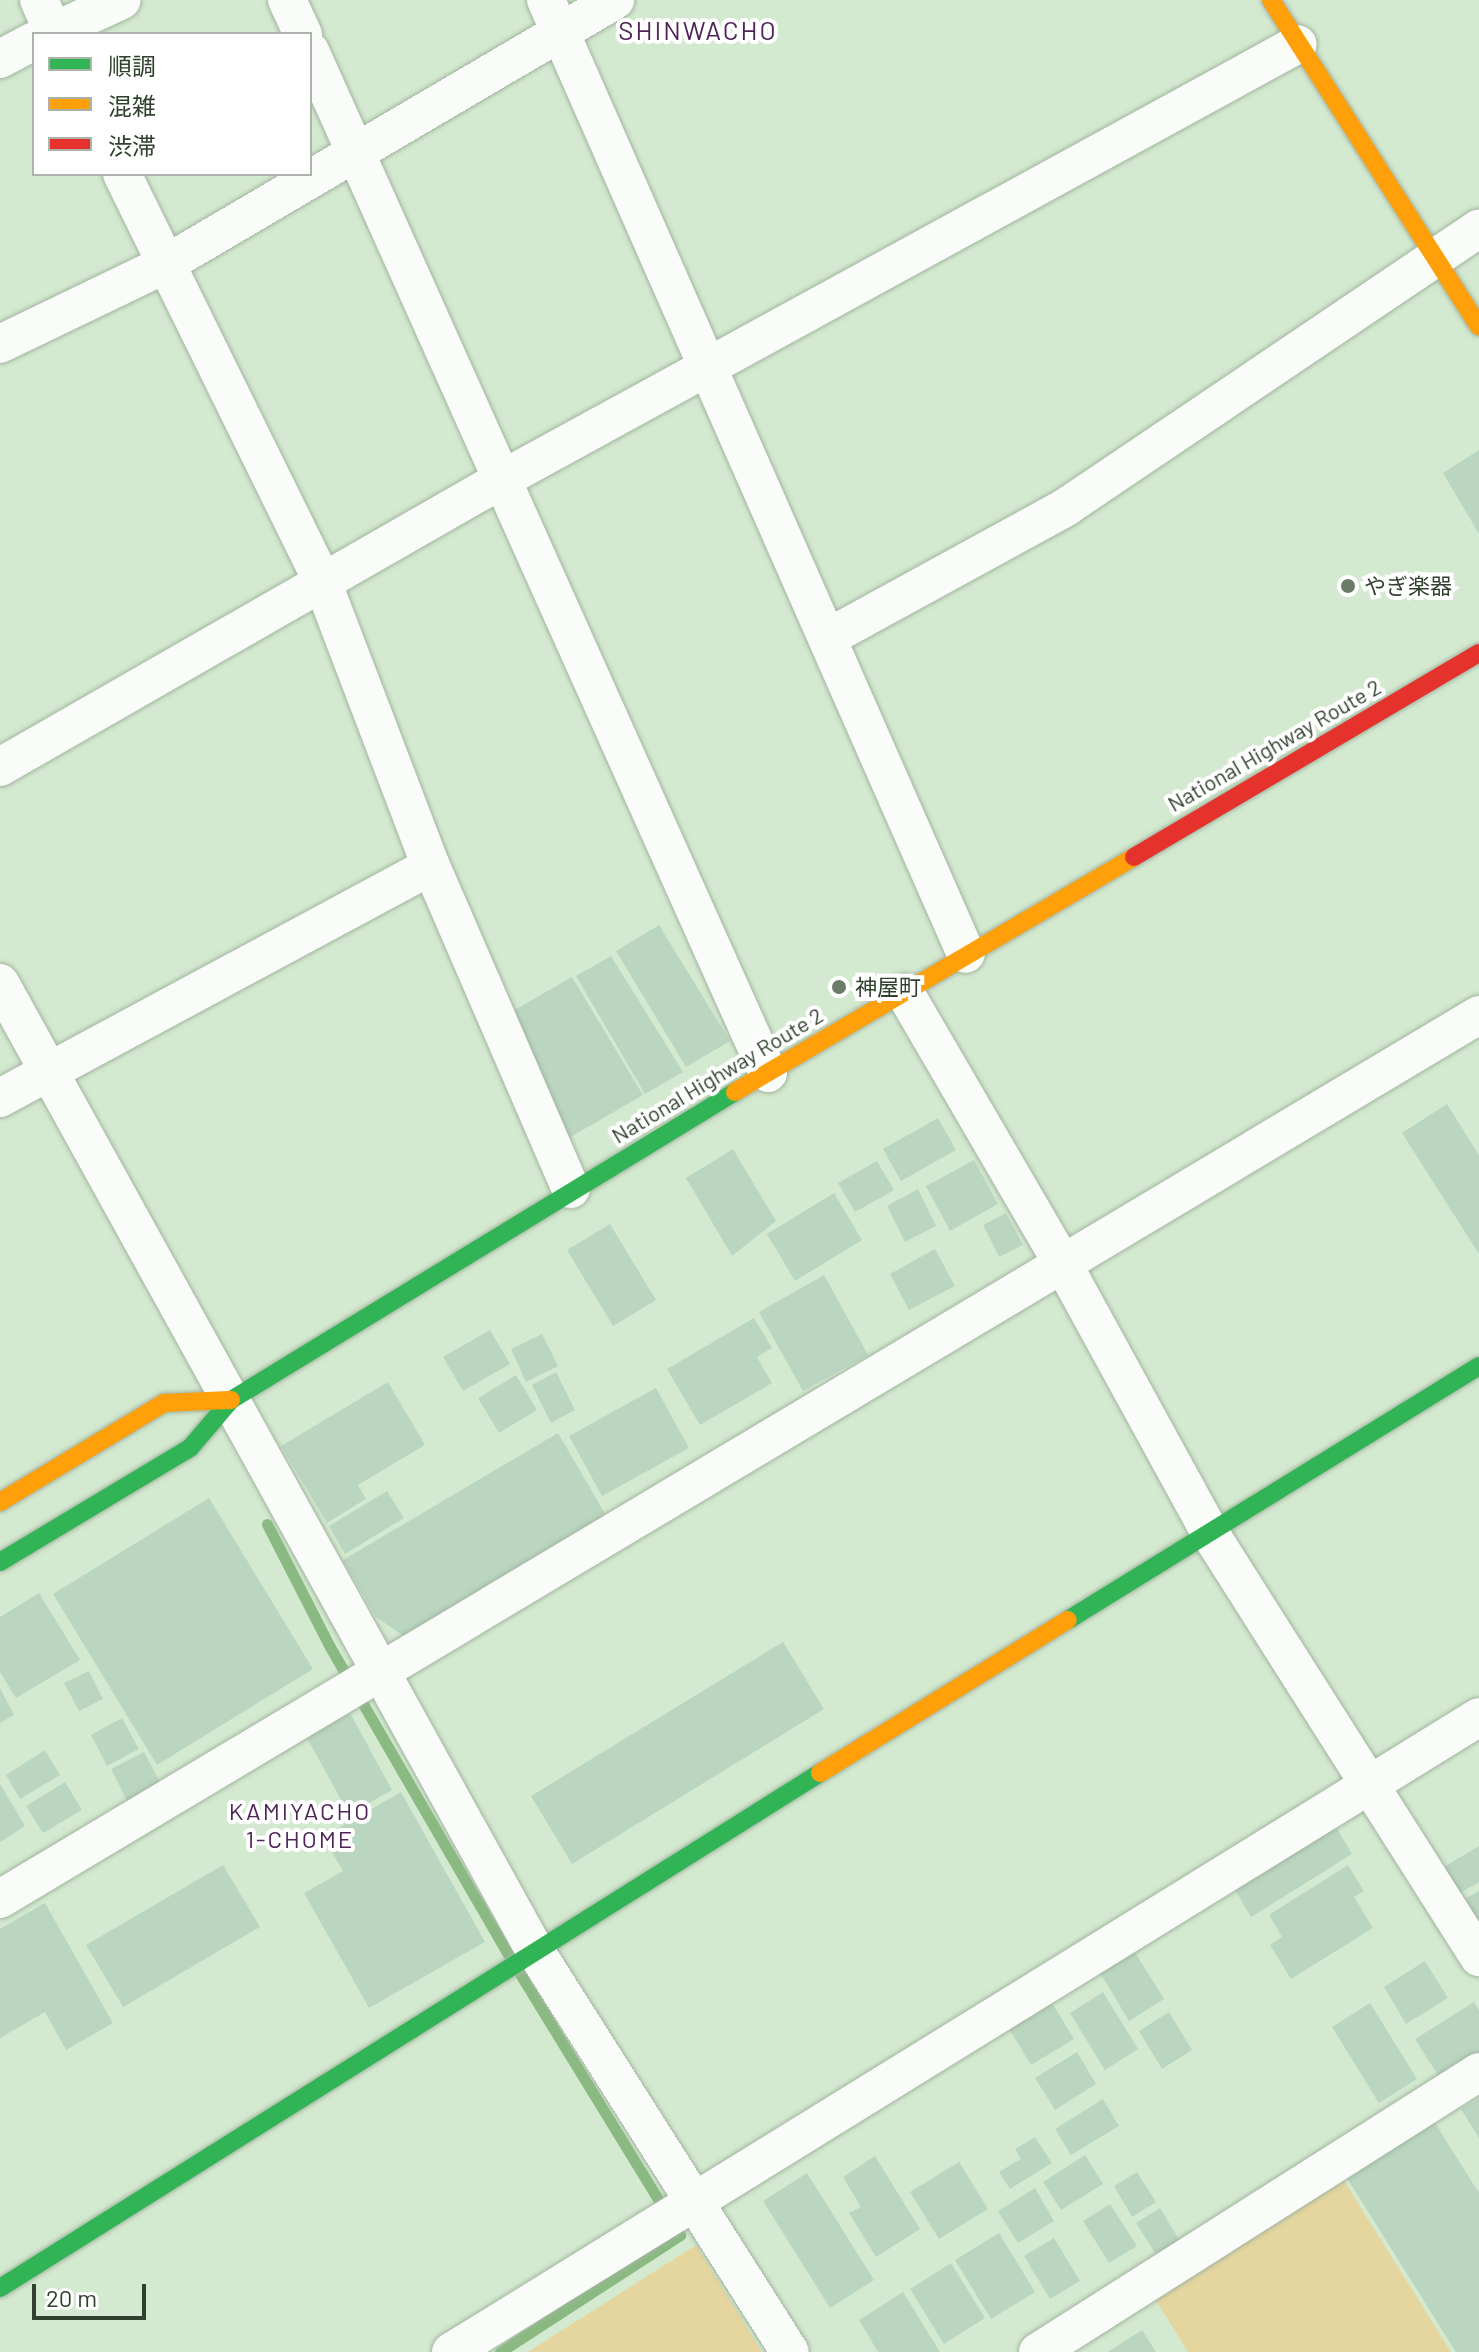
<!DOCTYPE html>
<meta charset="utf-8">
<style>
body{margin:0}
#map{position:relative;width:1479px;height:2352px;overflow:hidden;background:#d4ead0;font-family:Barlow,"Noto Sans JP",sans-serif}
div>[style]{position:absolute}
.green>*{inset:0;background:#e5d69f}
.stream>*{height:11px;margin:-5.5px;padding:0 5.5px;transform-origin:5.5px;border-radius:5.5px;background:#8aba82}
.building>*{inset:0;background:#bad6c1}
.roads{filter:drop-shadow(0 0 2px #a2b4a0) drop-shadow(0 0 2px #a2b4a0)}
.street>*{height:38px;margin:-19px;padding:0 19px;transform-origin:19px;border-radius:19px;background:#f9fcf8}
.fast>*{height:18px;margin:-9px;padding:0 9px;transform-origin:9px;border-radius:9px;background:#30b455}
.slow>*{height:18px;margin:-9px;padding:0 9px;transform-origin:9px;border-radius:9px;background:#ff9f0a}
.jam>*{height:18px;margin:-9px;padding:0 9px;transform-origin:9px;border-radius:9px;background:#e5322d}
.dots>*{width:22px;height:22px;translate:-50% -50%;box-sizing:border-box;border:4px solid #fff;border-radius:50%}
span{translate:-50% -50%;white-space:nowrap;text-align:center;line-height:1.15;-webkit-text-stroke:8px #fff;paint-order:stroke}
.poi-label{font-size:22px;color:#30412d}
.left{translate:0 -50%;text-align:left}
.street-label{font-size:22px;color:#30412d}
.neighbourhood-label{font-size:24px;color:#4f2457;letter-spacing:2px}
.quarter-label{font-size:26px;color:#4f2457;letter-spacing:2px}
.legend{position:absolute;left:32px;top:32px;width:280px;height:144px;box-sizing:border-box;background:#fff;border:2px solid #acb3ab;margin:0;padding:10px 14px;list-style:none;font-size:24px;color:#30412d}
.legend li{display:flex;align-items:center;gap:16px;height:40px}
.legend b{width:40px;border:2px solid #acb3ab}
.scale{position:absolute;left:32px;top:2284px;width:114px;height:36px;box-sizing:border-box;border:4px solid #30412d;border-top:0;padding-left:10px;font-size:24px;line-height:28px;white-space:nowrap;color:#30412d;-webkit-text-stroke:6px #fff;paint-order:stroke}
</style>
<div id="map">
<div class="green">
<i style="clip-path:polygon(1343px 2179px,1451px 2352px,1188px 2352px,1155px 2299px)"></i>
<i style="clip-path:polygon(696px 2245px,762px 2352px,528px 2352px)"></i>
</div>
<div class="stream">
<i style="left:267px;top:1524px;width:138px;rotate:62.9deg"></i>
<i style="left:330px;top:1647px;width:355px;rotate:59.9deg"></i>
<i style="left:500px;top:2352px;width:215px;rotate:-33deg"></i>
<i style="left:680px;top:2235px;width:312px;rotate:-121.5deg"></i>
</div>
<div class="building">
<i style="clip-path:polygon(1479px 450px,1479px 534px,1443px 473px)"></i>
<i style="clip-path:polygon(659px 925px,730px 1041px,686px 1067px,616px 951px)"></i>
<i style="clip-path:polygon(611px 956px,683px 1072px,645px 1094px,576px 976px)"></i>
<i style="clip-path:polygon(572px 977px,643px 1095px,569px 1138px,511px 1012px)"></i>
<i style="clip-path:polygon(1447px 1104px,1479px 1155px,1479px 1254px,1402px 1133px)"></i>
<i style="clip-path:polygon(938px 1118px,956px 1150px,901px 1181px,883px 1149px)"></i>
<i style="clip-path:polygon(733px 1149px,776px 1221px,732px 1256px,686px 1178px)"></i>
<i style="clip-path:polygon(974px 1160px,998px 1204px,950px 1231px,926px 1186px)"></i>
<i style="clip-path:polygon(877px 1161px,894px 1190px,855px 1212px,838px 1183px)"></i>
<i style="clip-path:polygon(918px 1189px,936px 1226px,905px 1242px,887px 1206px)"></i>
<i style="clip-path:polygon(834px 1193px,862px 1240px,795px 1281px,767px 1234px)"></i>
<i style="clip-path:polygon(1006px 1213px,1023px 1245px,999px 1257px,983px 1225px)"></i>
<i style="clip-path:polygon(610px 1224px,656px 1300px,613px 1326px,567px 1250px)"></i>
<i style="clip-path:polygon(935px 1249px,955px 1286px,909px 1310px,890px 1274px)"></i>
<i style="clip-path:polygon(824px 1275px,868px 1355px,803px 1391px,759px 1312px)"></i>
<i style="clip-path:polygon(754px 1318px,772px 1348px,757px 1357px,772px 1383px,700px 1425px,667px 1369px)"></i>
<i style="clip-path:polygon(490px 1330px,510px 1364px,463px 1391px,443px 1357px)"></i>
<i style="clip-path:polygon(542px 1334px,558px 1366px,526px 1382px,511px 1349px)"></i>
<i style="clip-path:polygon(556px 1372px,575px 1410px,551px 1423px,532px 1385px)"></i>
<i style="clip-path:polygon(516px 1375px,537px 1410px,499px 1433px,478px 1398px)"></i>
<i style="clip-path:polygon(388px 1382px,425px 1445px,358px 1485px,366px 1499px,327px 1523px,281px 1446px)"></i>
<i style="clip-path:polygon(656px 1388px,689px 1448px,602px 1496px,569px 1436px)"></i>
<i style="clip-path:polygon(558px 1433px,607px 1517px,405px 1637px,376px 1617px,343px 1560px)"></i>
<i style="clip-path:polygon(387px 1491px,404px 1518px,345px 1554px,329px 1526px)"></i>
<i style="clip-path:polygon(209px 1498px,313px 1669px,157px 1765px,53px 1594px)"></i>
<i style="clip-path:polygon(39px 1593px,80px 1660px,16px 1698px,0 1672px,0 1617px)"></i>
<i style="clip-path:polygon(783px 1642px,824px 1709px,572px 1864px,531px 1796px)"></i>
<i style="clip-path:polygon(89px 1671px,103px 1699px,79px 1711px,64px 1683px)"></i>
<i style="clip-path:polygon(0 1688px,14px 1715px,0 1723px)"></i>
<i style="clip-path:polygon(350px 1713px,392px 1790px,349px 1814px,307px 1738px)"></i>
<i style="clip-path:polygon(122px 1718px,139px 1749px,107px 1766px,91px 1735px)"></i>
<i style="clip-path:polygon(45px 1750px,60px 1775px,20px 1799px,6px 1775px)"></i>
<i style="clip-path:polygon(144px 1752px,162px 1786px,128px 1803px,111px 1769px)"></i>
<i style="clip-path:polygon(65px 1782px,82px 1810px,43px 1833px,26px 1806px)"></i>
<i style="clip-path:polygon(0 1784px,25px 1826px,0 1842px)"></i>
<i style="clip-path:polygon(401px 1792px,485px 1942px,369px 2008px,304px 1893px,343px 1871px,323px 1837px)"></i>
<i style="clip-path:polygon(1336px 1827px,1352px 1854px,1251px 1917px,1235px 1890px)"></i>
<i style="clip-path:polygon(1479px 1846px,1479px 1882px,1458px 1894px,1442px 1868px)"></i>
<i style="clip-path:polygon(223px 1865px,260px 1927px,123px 2007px,86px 1945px)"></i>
<i style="clip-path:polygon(1348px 1865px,1364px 1891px,1354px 1897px,1373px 1928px,1291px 1979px,1270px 1945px,1282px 1937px,1269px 1915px)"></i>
<i style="clip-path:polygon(1479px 1891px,1479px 1924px,1465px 1899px)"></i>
<i style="clip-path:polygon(45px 1903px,113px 2023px,66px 2050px,45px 2012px,0 2038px,0 1929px)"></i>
<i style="clip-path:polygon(1133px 1949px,1164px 1999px,1129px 2021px,1099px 1971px)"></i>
<i style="clip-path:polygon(1425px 1961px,1448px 1998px,1406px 2024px,1384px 1987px)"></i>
<i style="clip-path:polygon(1103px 1992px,1138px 2049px,1105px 2070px,1070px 2013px)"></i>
<i style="clip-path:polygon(1051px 2001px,1074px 2039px,1031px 2065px,1008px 2027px)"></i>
<i style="clip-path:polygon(1474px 2002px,1479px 2010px,1479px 2056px,1441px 2080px,1415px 2039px)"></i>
<i style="clip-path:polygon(1370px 2003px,1417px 2079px,1379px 2103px,1332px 2027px)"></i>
<i style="clip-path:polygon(1169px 2012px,1192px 2050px,1162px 2069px,1139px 2031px)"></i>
<i style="clip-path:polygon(1077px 2052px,1096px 2084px,1055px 2110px,1035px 2078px)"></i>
<i style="clip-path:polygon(1479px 2098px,1479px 2138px,1461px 2109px)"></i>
<i style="clip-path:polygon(1103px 2099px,1119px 2126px,1071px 2155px,1055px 2129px)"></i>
<i style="clip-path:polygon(1435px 2123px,1479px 2193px,1479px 2352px,1456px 2352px,1347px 2178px)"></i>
<i style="clip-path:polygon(1035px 2137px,1052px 2163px,1010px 2189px,999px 2172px,1021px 2159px,1015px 2149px)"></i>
<i style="clip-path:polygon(1085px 2155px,1103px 2184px,1061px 2210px,1043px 2182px)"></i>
<i style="clip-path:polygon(875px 2156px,920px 2229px,876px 2257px,849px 2213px,861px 2207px,843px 2177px)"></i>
<i style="clip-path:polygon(959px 2162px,988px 2209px,939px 2239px,910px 2192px)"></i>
<i style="clip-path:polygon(1137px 2172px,1156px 2202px,1132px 2217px,1114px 2186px)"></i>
<i style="clip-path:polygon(807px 2173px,874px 2280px,830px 2308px,763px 2201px)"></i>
<i style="clip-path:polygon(1035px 2188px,1054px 2221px,1018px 2243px,998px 2211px)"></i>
<i style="clip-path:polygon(1110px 2204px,1137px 2246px,1109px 2263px,1083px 2221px)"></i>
<i style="clip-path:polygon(1160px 2208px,1180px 2241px,1157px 2256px,1136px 2223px)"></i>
<i style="clip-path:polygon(999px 2233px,1035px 2292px,991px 2319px,955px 2260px)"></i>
<i style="clip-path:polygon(1054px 2238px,1080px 2281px,1050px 2299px,1024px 2256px)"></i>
<i style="clip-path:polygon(951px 2263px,985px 2318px,944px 2344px,910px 2289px)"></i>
<i style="clip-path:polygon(903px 2292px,940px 2352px,878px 2352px,859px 2320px)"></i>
<i style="clip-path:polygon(1142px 2330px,1156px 2352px,1108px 2352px)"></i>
</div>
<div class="roads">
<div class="street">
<i style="left:39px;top:0;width:37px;rotate:66deg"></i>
<i style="left:287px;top:0;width:38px;rotate:65deg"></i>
<i style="left:546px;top:0;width:1042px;rotate:66.24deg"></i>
<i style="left:48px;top:34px;width:81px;rotate:-24.7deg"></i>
<i style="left:310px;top:51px;width:1120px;rotate:65.86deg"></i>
<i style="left:0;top:59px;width:38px;rotate:-28deg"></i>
<i style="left:122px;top:174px;width:453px;rotate:63.8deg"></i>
<i style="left:322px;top:581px;width:305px;rotate:69.1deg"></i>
<i style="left:431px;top:866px;width:352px;rotate:66.6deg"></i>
<i style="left:0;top:344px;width:184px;rotate:-25.7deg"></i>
<i style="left:166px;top:264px;width:521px;rotate:-30.45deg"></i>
<i style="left:829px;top:637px;width:270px;rotate:-28.7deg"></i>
<i style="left:1066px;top:507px;width:498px;rotate:-34deg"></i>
<i style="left:0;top:767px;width:577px;rotate:-29.81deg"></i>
<i style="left:501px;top:480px;width:908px;rotate:-28.68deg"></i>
<i style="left:0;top:983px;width:1104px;rotate:61.07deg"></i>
<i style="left:534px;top:1949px;width:477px;rotate:57.6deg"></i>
<i style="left:905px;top:993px;width:316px;rotate:59.8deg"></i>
<i style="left:1064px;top:1266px;width:307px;rotate:61.3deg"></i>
<i style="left:1211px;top:1535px;width:500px;rotate:57.6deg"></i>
<i style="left:0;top:1098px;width:489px;rotate:-28.3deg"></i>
<i style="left:0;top:1899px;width:1723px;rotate:-30.87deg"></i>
<i style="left:451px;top:2352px;width:1208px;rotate:-31.7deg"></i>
<i style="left:1038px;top:2352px;width:522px;rotate:-32.41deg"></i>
</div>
<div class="fast">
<i style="left:0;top:1562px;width:222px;rotate:-31deg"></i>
<i style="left:190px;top:1448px;width:63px;rotate:-49.5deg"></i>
<i style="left:231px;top:1400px;width:591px;rotate:-31.43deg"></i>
<i style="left:1068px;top:1620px;width:483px;rotate:-31.7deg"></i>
<i style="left:0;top:2288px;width:968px;rotate:-32.13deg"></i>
</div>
<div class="slow">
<i style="left:1271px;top:0;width:387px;rotate:57.5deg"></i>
<i style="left:735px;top:1092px;width:463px;rotate:-30.5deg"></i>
<i style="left:0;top:1502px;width:192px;rotate:-31.1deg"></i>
<i style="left:164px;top:1403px;width:67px;rotate:-2.6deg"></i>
<i style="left:820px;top:1773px;width:291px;rotate:-31.7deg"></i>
</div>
<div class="jam">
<i style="left:1134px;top:857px;width:401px;rotate:-30.6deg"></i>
</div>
</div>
<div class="dots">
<i style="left:1348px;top:586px;background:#697c66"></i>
<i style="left:839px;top:987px;background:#697c66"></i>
</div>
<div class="poi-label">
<span class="left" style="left:1364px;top:586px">やぎ楽器</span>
<span class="left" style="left:855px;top:987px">神屋町</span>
</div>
<div class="street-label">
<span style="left:1274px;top:745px;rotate:-30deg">National Highway Route 2</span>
<span style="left:717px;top:1075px;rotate:-31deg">National Highway Route 2</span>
</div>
<div class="neighbourhood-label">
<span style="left:300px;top:1825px">KAMIYACHO<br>1-CHOME</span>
</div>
<div class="quarter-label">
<span style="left:698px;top:30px">SHINWACHO</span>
</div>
<ul class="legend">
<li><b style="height:10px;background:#30b455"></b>順調</li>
<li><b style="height:10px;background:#ff9f0a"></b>混雑</li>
<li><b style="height:10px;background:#e5322d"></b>渋滞</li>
</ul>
<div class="scale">20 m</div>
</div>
